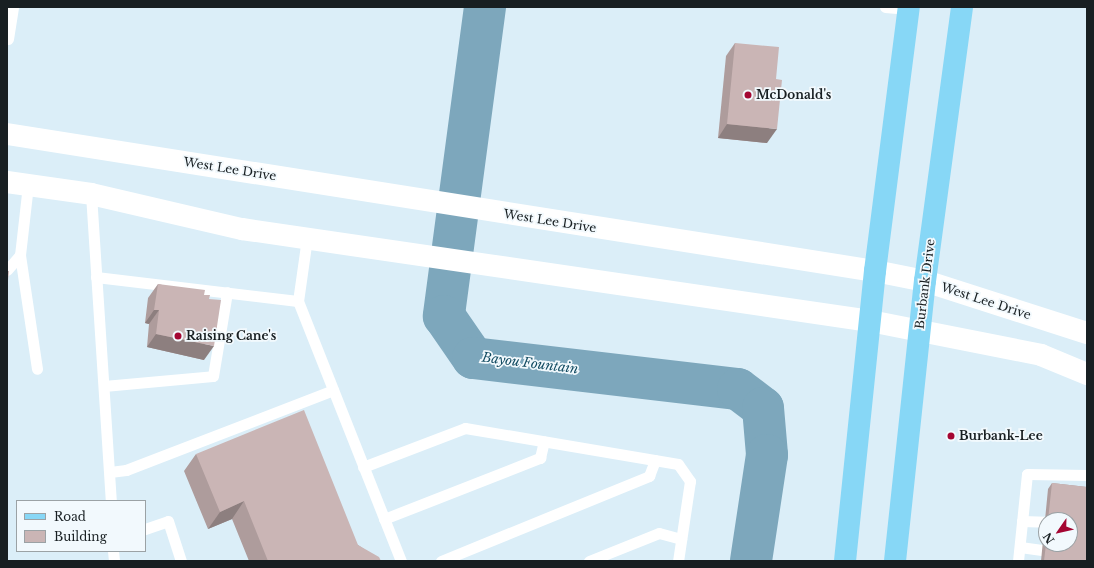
<!DOCTYPE html>
<style>
body{margin:0}
#map{position:relative;width:1094px;height:568px;overflow:hidden;background:#dbeef8;font-family:"Libre Baskerville",serif}
div>[style]{position:absolute}
.river>*{height:42px;margin:-21px;padding:0 21px;transform-origin:21px;border-radius:21px;background:#7da7bc}
.lane>*{height:11px;margin:-5.5px;padding:0 5.5px;transform-origin:5.5px;border-radius:5.5px;background:#fff}
.secondary>*{height:22px;margin:-11px;padding:0 11px;transform-origin:11px;border-radius:11px;background:#fff}
.primary>*{height:22px;margin:-11px;padding:0 11px;transform-origin:11px;border-radius:11px;background:#87d7f6}
.wall>*{inset:0;background:#ae9c9c}
.shaded-wall>*{inset:0;background:#8d7f7f}
.building>*{inset:0;background:#cab5b5}
.dots>*{width:11px;height:11px;translate:-50% -50%;box-sizing:border-box;border:2px solid #f2f9fd;border-radius:50%}
span{translate:-50% -50%;white-space:nowrap;text-align:center;line-height:1.15;-webkit-text-stroke:3.5px #f2f9fd;paint-order:stroke}
.poi-label{font-size:12px;color:#181f22;font-weight:700}
.left{translate:0 -50%;text-align:left}
.street-label{font-size:12px;color:#181f22}
.water-label{font-size:13px;color:#134c62;font-style:italic}
.frame{position:absolute;inset:0;border:8px solid #181f22;pointer-events:none}
.legend{position:absolute;left:16px;top:500px;width:130px;height:52px;box-sizing:border-box;background:#f2f9fd;border:1px solid #9ba2a5;margin:0;padding:5px 7px;list-style:none;font-size:12px;color:#181f22}
.legend li{display:flex;align-items:center;gap:8px;height:20px}
.legend b{width:20px;border:1px solid #9ba2a5}
.north{position:absolute;left:1038px;top:512px;width:40px;height:40px;box-sizing:border-box;background:#f2f9fd;border:1px solid #9ba2a5;border-radius:50%;rotate:236deg;font-size:11px;font-weight:700;line-height:16px;text-align:center;color:#181f22}
.north::after{content:'';display:block;margin:auto;width:14px;height:18px;background:#a40632;clip-path:polygon(50% 0,100% 100%,50% 72%,0 100%)}
</style>
<div id="map">
<div class="river">
<i style="left:485px;top:7px;width:312px;rotate:97.6deg"></i>
<i style="left:444px;top:316px;width:51px;rotate:55.4deg"></i>
<i style="left:473px;top:358px;width:267px;rotate:6.7deg"></i>
<i style="left:738px;top:389px;width:31px;rotate:37deg"></i>
<i style="left:763px;top:408px;width:47px;rotate:85.1deg"></i>
<i style="left:767px;top:455px;width:107px;rotate:98.6deg"></i>
</div>
<div class="lane">
<i style="left:885px;top:7px;width:24px;rotate:5deg"></i>
<i style="left:8px;top:39px;width:32px;rotate:-81deg"></i>
<i style="left:91px;top:194px;width:308px;rotate:86.3deg"></i>
<i style="left:307px;top:238px;width:64px;rotate:98.1deg"></i>
<i style="left:298px;top:301px;width:280px;rotate:68.4deg"></i>
<i style="left:20px;top:255px;width:115px;rotate:81.5deg"></i>
<i style="left:7px;top:270px;width:20px;rotate:-49deg"></i>
<i style="left:20px;top:255px;width:70px;rotate:-83.5deg"></i>
<i style="left:96px;top:277px;width:203px;rotate:6.8deg"></i>
<i style="left:104px;top:386px;width:109px;rotate:-5.2deg"></i>
<i style="left:213px;top:376px;width:85px;rotate:-80.5deg"></i>
<i style="left:363px;top:467px;width:109px;rotate:-20.9deg"></i>
<i style="left:465px;top:428px;width:216px;rotate:9.6deg"></i>
<i style="left:678px;top:464px;width:21px;rotate:55deg"></i>
<i style="left:690px;top:481px;width:81px;rotate:98.5deg"></i>
<i style="left:110px;top:472px;width:16px;rotate:-7deg"></i>
<i style="left:126px;top:470px;width:222px;rotate:-21.1deg"></i>
<i style="left:384px;top:519px;width:168px;rotate:-21.4deg"></i>
<i style="left:540px;top:458px;width:17px;rotate:-77deg"></i>
<i style="left:1022px;top:521px;width:23px;rotate:2deg"></i>
<i style="left:145px;top:529px;width:24px;rotate:-19deg"></i>
<i style="left:168px;top:521px;width:42px;rotate:72deg"></i>
<i style="left:1020px;top:547px;width:22px;rotate:8deg"></i>
<i style="left:113px;top:551px;width:10px;rotate:84deg"></i>
<i style="left:441px;top:561px;width:225px;rotate:-22.2deg"></i>
<i style="left:649px;top:476px;width:17px;rotate:-69deg"></i>
<i style="left:589px;top:561px;width:75px;rotate:-21.8deg"></i>
<i style="left:659px;top:533px;width:23px;rotate:15deg"></i>
<i style="left:1018px;top:561px;width:87px;rotate:-84.1deg"></i>
<i style="left:1027px;top:474px;width:60px;rotate:1deg"></i>
</div>
<div class="secondary">
<i style="left:7px;top:134px;width:879px;rotate:8.97deg"></i>
<i style="left:875px;top:271px;width:51px;rotate:11.3deg"></i>
<i style="left:925px;top:281px;width:170px;rotate:17.8deg"></i>
<i style="left:7px;top:182px;width:85px;rotate:8.1deg"></i>
<i style="left:91px;top:194px;width:155px;rotate:13.1deg"></i>
<i style="left:242px;top:229px;width:635px;rotate:8.33deg"></i>
<i style="left:870px;top:321px;width:174px;rotate:11.2deg"></i>
<i style="left:1041px;top:355px;width:50px;rotate:22.4deg"></i>
</div>
<div class="primary">
<i style="left:845px;top:561px;width:292px;rotate:-84.1deg"></i>
<i style="left:875px;top:271px;width:266px;rotate:-82.7deg"></i>
<i style="left:895px;top:561px;width:282px;rotate:-83.9deg"></i>
<i style="left:925px;top:281px;width:276px;rotate:-82.3deg"></i>
</div>
<div class="wall">
<i style="clip-path:polygon(735px 43px,776px 79px,767px 143px,718px 138px,726px 56px)"></i>
<i style="clip-path:polygon(158px 284px,204px 295px,204px 360px,147px 347px,149px 324px,145px 323px,148px 298px)"></i>
<i style="clip-path:polygon(196px 454px,358px 545px,381px 561px,249px 561px,232px 519px,208px 529px,184px 471px)"></i>
<i style="clip-path:polygon(evenodd,1052px 483px,1087px 487px,1087px 561px,1041px 561px,1048px 489px,1052px 483px,1046px 520px,1070px 520px,1070px 544px,1046px 544px,1046px 520px)"></i>
</div>
<div class="shaded-wall">
<i style="clip-path:polygon(727px 124px,777px 129px,767px 143px,718px 138px)"></i>
<i style="clip-path:polygon(154px 310px,159px 310px,149px 324px,145px 323px)"></i>
<i style="clip-path:polygon(156px 334px,214px 346px,204px 360px,147px 347px)"></i>
<i style="clip-path:polygon(244px 501px,232px 519px,208px 529px,220px 512px)"></i>
</div>
<div class="building">
<i style="clip-path:polygon(735px 43px,779px 47px,776px 79px,782px 80px,777px 129px,727px 124px)"></i>
<i style="clip-path:polygon(7px 271px,9px 271px,7px 290px)"></i>
<i style="clip-path:polygon(158px 284px,205px 290px,204px 295px,210px 295px,209px 299px,221px 300px,214px 346px,156px 334px,159px 310px,154px 310px)"></i>
<i style="clip-path:polygon(304px 410px,358px 545px,379px 557px,381px 561px,268px 561px,244px 501px,220px 512px,196px 454px)"></i>
<i style="clip-path:polygon(1052px 483px,1087px 487px,1087px 561px,1044px 561px,1046px 544px,1070px 544px,1070px 520px,1048px 520px)"></i>
</div>
<div class="dots">
<i style="left:748px;top:95px;background:#a40632"></i>
<i style="left:178px;top:336px;background:#a40632"></i>
<i style="left:951px;top:436px;background:#a40632"></i>
</div>
<div class="poi-label">
<span class="left" style="left:756px;top:95px">McDonald's</span>
<span class="left" style="left:186px;top:336px">Raising Cane's</span>
<span class="left" style="left:959px;top:436px">Burbank-Lee</span>
</div>
<div class="street-label">
<span style="left:230px;top:169px;rotate:9deg">West Lee Drive</span>
<span style="left:550px;top:221px;rotate:9deg">West Lee Drive</span>
<span style="left:925px;top:284px;rotate:-83deg">Burbank Drive</span>
<span style="left:986px;top:301px;rotate:18deg">West Lee Drive</span>
</div>
<div class="water-label">
<span style="left:530px;top:364px;rotate:7deg">Bayou Fountain</span>
</div>
<div class="frame"></div>
<ul class="legend">
<li><b style="height:5px;background:#87d7f6"></b>Road</li>
<li><b style="height:11px;background:#cab5b5"></b>Building</li>
</ul>
<div class="north">N</div>
</div>
